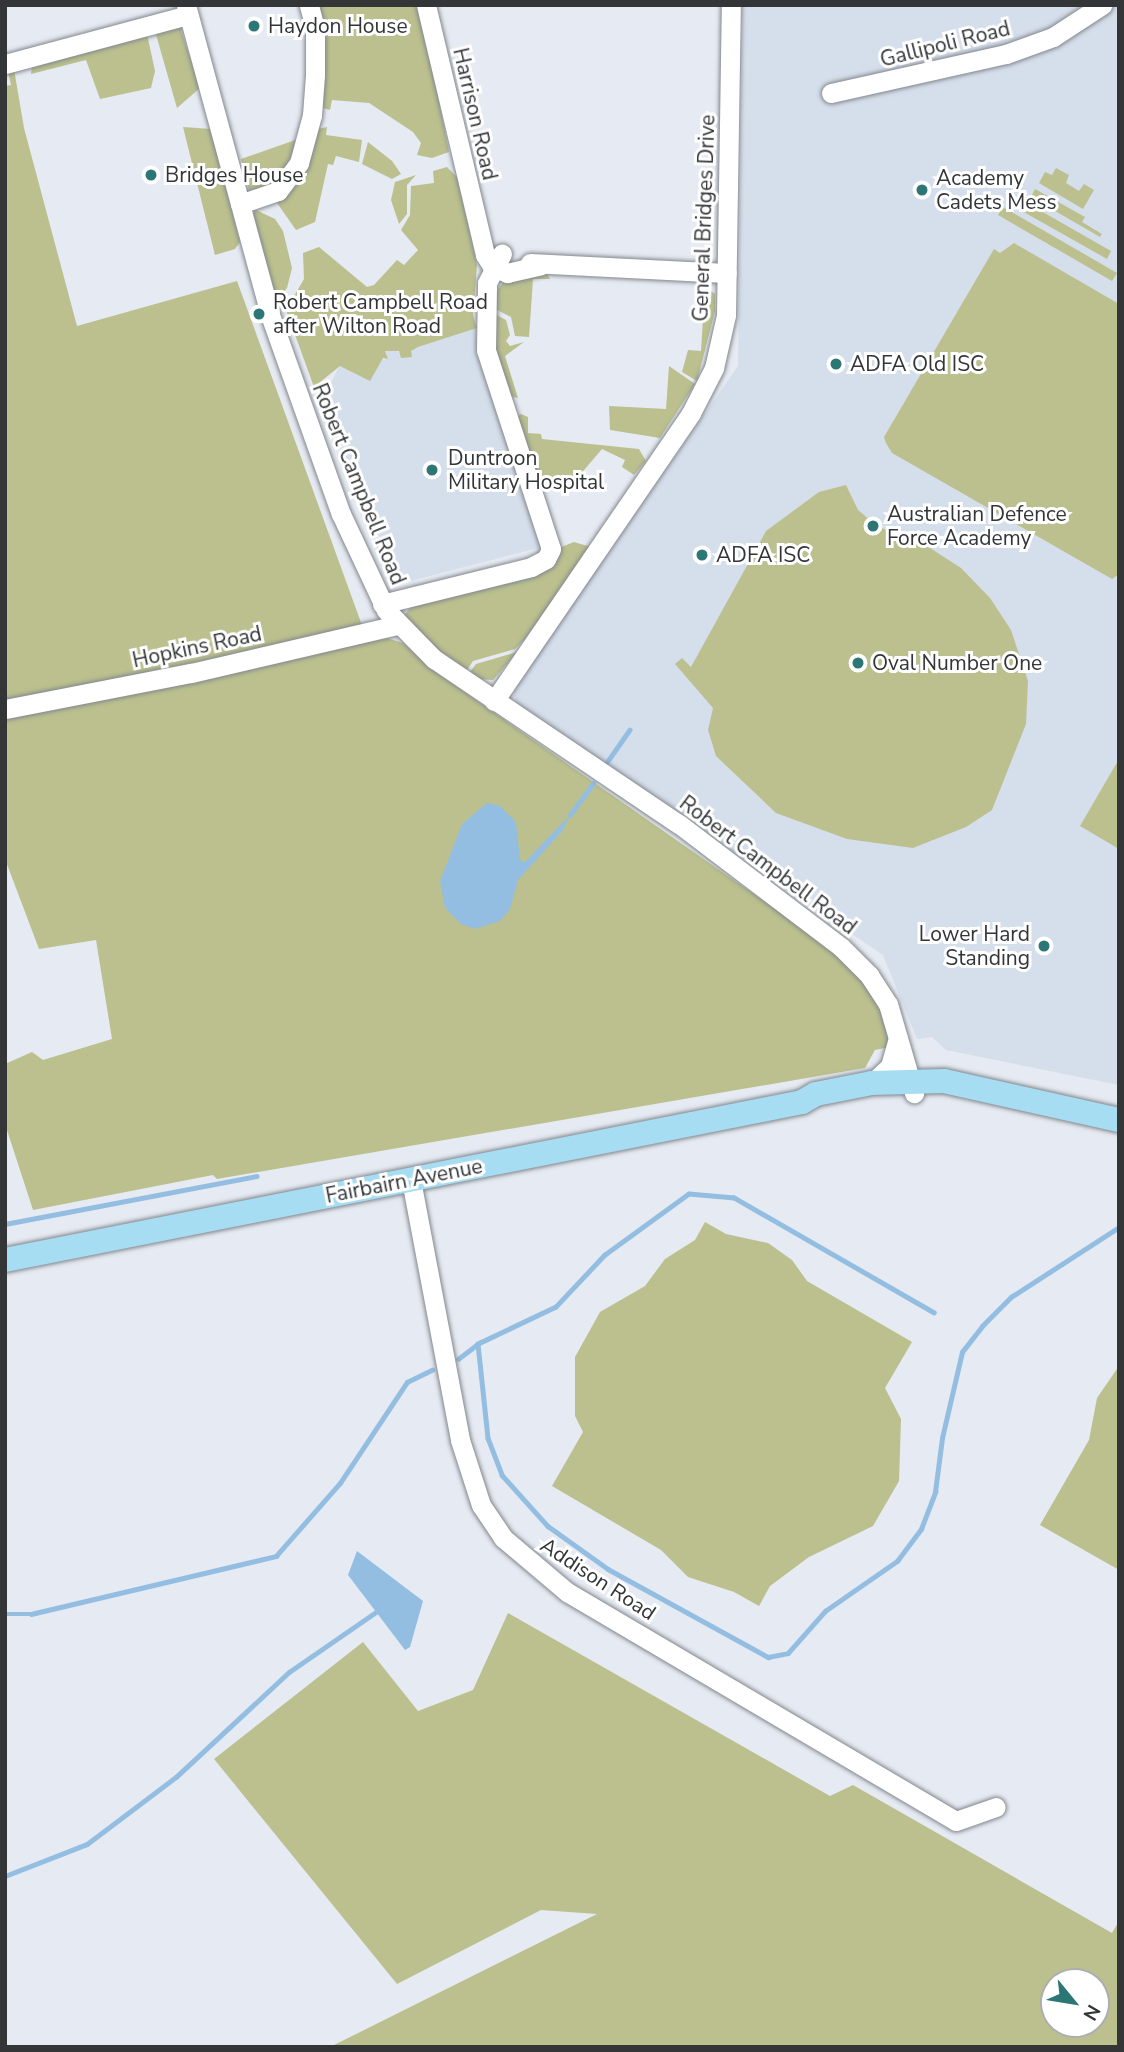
<!DOCTYPE html>
<style>
body{margin:0}
#map{position:relative;width:1124px;height:2052px;overflow:hidden;background:#e6eaf2;font-family:"Nunito Sans",sans-serif}
div>[style]{position:absolute}
.built>*{inset:0;background:#d5deeb}
.green>*{inset:0;background:#bbc08e}
.water>*{inset:0;background:#93bee1}
.stream>*{height:4.5px;margin:-2.25px;padding:0 2.25px;transform-origin:2.25px;border-radius:2.25px;background:#93bee1}
.roads{filter:drop-shadow(0 0 2px #82878d) drop-shadow(0 0 2px #82878d)}
.minor>*{height:19px;margin:-9.5px;padding:0 9.5px;transform-origin:9.5px;border-radius:9.5px;background:#fff}
.major>*{height:24px;margin:-12px;padding:0 12px;transform-origin:12px;border-radius:12px;background:#a7ddf2}
.dots>*{width:19px;height:19px;translate:-50% -50%;box-sizing:border-box;border:4px solid #fff;border-radius:50%}
span{translate:-50% -50%;white-space:nowrap;text-align:center;line-height:1.15;-webkit-text-stroke:6px #fff;paint-order:stroke}
.poi-label{font-size:21px;color:#333537}
.left{translate:0 -50%;text-align:left}
.right{translate:-100% -50%;text-align:right}
.street-label{font-size:21px;color:#333537}
.frame{position:absolute;inset:0;border:7px solid #333537;pointer-events:none}
.north{position:absolute;left:1040px;top:1968px;width:70px;height:70px;box-sizing:border-box;background:#fff;border:2px solid #adaeaf;border-radius:50%;rotate:120deg;font-size:19px;font-weight:700;line-height:28px;text-align:center;color:#333537}
.north::after{content:'';display:block;margin:auto;width:24px;height:32px;background:#2c7675;clip-path:polygon(50% 0,100% 100%,50% 72%,0 100%)}
</style>
<div id="map">
<div class="built">
<i style="clip-path:polygon(743px 5px,1119px 5px,1119px 1085px,946px 1050px,932px 1037px,917px 1039px,883px 955px,521px 710px,514px 696px,515px 686px,738px 366px)"></i>
<i style="clip-path:polygon(477px 328px,542px 547px,391px 586px,322px 401px,340px 365px,387px 359px,385px 351px,391px 349px,412px 357px,410px 351px,418px 347px)"></i>
</div>
<div class="green">
<i style="clip-path:polygon(318px 5px,420px 5px,449px 152px,432px 158px,417px 155px,421px 143px,413px 132px,369px 103px,332px 100px,330px 110px,323px 108px)"></i>
<i style="clip-path:polygon(180px 27px,200px 88px,177px 108px,155px 31px)"></i>
<i style="clip-path:polygon(147px 34px,155px 71px,151px 88px,100px 99px,86px 60px,31px 74px,32px 65px)"></i>
<i style="clip-path:polygon(14px 69px,24px 128px,77px 326px,237px 281px,363px 628px,5px 701px,5px 86px,11px 85px,8px 71px)"></i>
<i style="clip-path:polygon(183px 127px,211px 129px,240px 242px,235px 249px,215px 255px)"></i>
<i style="clip-path:polygon(327px 127px,326px 135px,362px 140px,359px 162px,336px 156px,333px 165px,328px 164px,315px 222px,296px 230px,277px 203px,303px 177px,318px 129px)"></i>
<i style="clip-path:polygon(301px 138px,276px 186px,249px 190px,241px 159px)"></i>
<i style="clip-path:polygon(368px 142px,392px 161px,401px 174px,392px 179px,362px 164px)"></i>
<i style="clip-path:polygon(447px 167px,458px 178px,477px 265px,473px 315px,477px 328px,418px 347px,411px 351px,412px 357px,401px 358px,399px 351px,385px 351px,388px 359px,383px 358px,370px 381px,340px 366px,314px 387px,286px 310px,304px 279px,303px 253px,319px 247px,367px 287px,374px 285px,397px 260px,404px 265px,418px 250px,401px 230px,410px 215px,411px 186px,434px 183px,433px 171px)"></i>
<i style="clip-path:polygon(1056px 168px,1069px 175px,1066px 183px,1079px 191px,1084px 184px,1094px 190px,1083px 209px,1039px 183px,1045px 172px,1052px 175px)"></i>
<i style="clip-path:polygon(416px 175px,407px 185px,407px 214px,399px 224px,391px 200px,395px 182px)"></i>
<i style="clip-path:polygon(1035px 189px,1085px 217px,1082px 222px,1102px 234px,1100px 237px,1031px 197px)"></i>
<i style="clip-path:polygon(1027px 203px,1111px 251px,1107px 259px,1022px 211px)"></i>
<i style="clip-path:polygon(1003px 207px,1117px 273px,1112px 281px,998px 215px)"></i>
<i style="clip-path:polygon(256px 210px,275px 219px,283px 231px,292px 268px,287px 288px,277px 300px,252px 215px)"></i>
<i style="clip-path:polygon(1014px 243px,1119px 304px,1119px 574px,1112px 579px,892px 453px,886px 443px,884px 437px,994px 249px,1000px 253px)"></i>
<i style="clip-path:polygon(546px 272px,550px 279px,533px 279px,529px 337px,515px 336px,511px 317px,493px 308px,496px 291px,504px 282px)"></i>
<i style="clip-path:polygon(705px 286px,715px 294px,715px 311px,697px 381px,682px 372px,688px 350px,701px 351px)"></i>
<i style="clip-path:polygon(493px 313px,506px 320px,510px 335px,506px 341px,510px 346px,524px 342px,505px 356px,518px 398px,509px 396px,495px 352px)"></i>
<i style="clip-path:polygon(669px 366px,695px 384px,660px 438px,610px 430px,609px 406px,666px 409px)"></i>
<i style="clip-path:polygon(521px 414px,528px 417px,528px 433px,541px 434px,542px 439px,639px 449px,646px 461px,634px 475px,622px 467px,625px 460px,602px 449px,573px 483px,541px 488px,516px 417px)"></i>
<i style="clip-path:polygon(846px 485px,858px 510px,877px 526px,930px 548px,961px 568px,990px 598px,1011px 630px,1028px 681px,1026px 724px,992px 810px,966px 827px,913px 848px,847px 839px,776px 813px,716px 756px,708px 730px,713px 708px,675px 664px,682px 658px,691px 667px,766px 531px,819px 492px)"></i>
<i style="clip-path:polygon(574px 542px,591px 547px,525px 639px,515px 649px,473px 661px,467px 670px,429px 645px,404px 616px,411px 606px)"></i>
<i style="clip-path:polygon(387px 638px,403px 643px,440px 675px,844px 957px,881px 1006px,890px 1047px,875px 1050px,865px 1068px,217px 1179px,213px 1175px,33px 1210px,5px 1124px,5px 1064px,32px 1052px,43px 1060px,112px 1039px,96px 940px,39px 949px,5px 859px,5px 719px)"></i>
<i style="clip-path:polygon(517px 652px,493px 680px,476px 679px,470px 672px,476px 664px)"></i>
<i style="clip-path:polygon(1119px 759px,1119px 849px,1080px 826px)"></i>
<i style="clip-path:polygon(705px 1222px,726px 1234px,768px 1243px,792px 1260px,807px 1281px,912px 1342px,885px 1388px,901px 1419px,899px 1481px,873px 1526px,809px 1557px,770px 1586px,759px 1606px,734px 1592px,688px 1577px,661px 1550px,552px 1486px,583px 1432px,575px 1416px,575px 1357px,600px 1312px,645px 1286px,665px 1259px,695px 1240px)"></i>
<i style="clip-path:polygon(1119px 1366px,1119px 1570px,1040px 1525px,1089px 1440px,1097px 1398px)"></i>
<i style="clip-path:polygon(evenodd,508px 1613px,830px 1796px,853px 1785px,1112px 1933px,1119px 1921px,1119px 2047px,330px 2047px,597px 1914px,541px 1910px,397px 1984px,214px 1759px,363px 1642px,418px 1711px,473px 1690px,508px 1613px,1096px 1982px,1096px 2024px,1054px 2024px,1054px 1982px,1096px 1982px)"></i>
</div>
<div class="water">
<i style="clip-path:polygon(487px 803px,500px 806px,516px 822px,520px 860px,525px 862px,570px 815px,563px 830px,518px 880px,510px 909px,500px 921px,475px 929px,461px 924px,445px 908px,440px 881px,462px 824px)"></i>
<i style="clip-path:polygon(357px 1551px,423px 1601px,410px 1647px,405px 1650px,348px 1575px)"></i>
</div>
<div class="stream">
<i style="left:607px;top:762px;width:39px;rotate:-55deg"></i>
<i style="left:570px;top:815px;width:39px;rotate:-54deg"></i>
<i style="left:5px;top:1224px;width:256px;rotate:-10.8deg"></i>
<i style="left:934px;top:1313px;width:231px;rotate:-150.1deg"></i>
<i style="left:734px;top:1198px;width:45px;rotate:-174.9deg"></i>
<i style="left:689px;top:1194px;width:104px;rotate:144deg"></i>
<i style="left:605px;top:1255px;width:71px;rotate:133.3deg"></i>
<i style="left:556px;top:1307px;width:86px;rotate:154.6deg"></i>
<i style="left:478px;top:1344px;width:95px;rotate:83.9deg"></i>
<i style="left:488px;top:1438px;width:40px;rotate:69deg"></i>
<i style="left:502px;top:1475px;width:69px;rotate:48deg"></i>
<i style="left:548px;top:1526px;width:74px;rotate:35.6deg"></i>
<i style="left:608px;top:1569px;width:183px;rotate:28.8deg"></i>
<i style="left:768px;top:1657px;width:20px;rotate:-11deg"></i>
<i style="left:788px;top:1653px;width:56px;rotate:-48.6deg"></i>
<i style="left:825px;top:1611px;width:88px;rotate:-34.8deg"></i>
<i style="left:897px;top:1561px;width:40px;rotate:-53deg"></i>
<i style="left:921px;top:1529px;width:40px;rotate:-69deg"></i>
<i style="left:935px;top:1492px;width:54px;rotate:-82.6deg"></i>
<i style="left:942px;top:1438px;width:88px;rotate:-76.9deg"></i>
<i style="left:962px;top:1352px;width:33px;rotate:-52deg"></i>
<i style="left:982px;top:1326px;width:41px;rotate:-45deg"></i>
<i style="left:1011px;top:1297px;width:129px;rotate:-32.9deg"></i>
<i style="left:458px;top:1359px;width:25px;rotate:-37deg"></i>
<i style="left:5px;top:1614px;width:26px"></i>
<i style="left:31px;top:1614px;width:252px;rotate:-13.3deg"></i>
<i style="left:276px;top:1556px;width:97px;rotate:-48.8deg"></i>
<i style="left:340px;top:1483px;width:121px;rotate:-56.4deg"></i>
<i style="left:407px;top:1382px;width:28px;rotate:-26deg"></i>
<i style="left:5px;top:1876px;width:88px;rotate:-21.3deg"></i>
<i style="left:87px;top:1844px;width:111px;rotate:-37deg"></i>
<i style="left:176px;top:1777px;width:154px;rotate:-42.9deg"></i>
<i style="left:289px;top:1672px;width:106px;rotate:-34.6deg"></i>
</div>
<div class="roads">
<div class="minor">
<i style="left:186px;top:5px;width:321px;rotate:74.8deg"></i>
<i style="left:270px;top:315px;width:211px;rotate:70.4deg"></i>
<i style="left:341px;top:514px;width:106px;rotate:64.9deg"></i>
<i style="left:386px;top:610px;width:69px;rotate:45.6deg"></i>
<i style="left:434px;top:659px;width:295px;rotate:34deg"></i>
<i style="left:679px;top:824px;width:203px;rotate:37.2deg"></i>
<i style="left:841px;top:947px;width:40px;rotate:45deg"></i>
<i style="left:869px;top:975px;width:35px;rotate:57deg"></i>
<i style="left:888px;top:1004px;width:93px;rotate:73.7deg"></i>
<i style="left:426px;top:5px;width:257px;rotate:76.7deg"></i>
<i style="left:485px;top:255px;width:13px;rotate:58deg"></i>
<i style="left:492px;top:266px;width:17px;rotate:25deg"></i>
<i style="left:507px;top:273px;width:35px;rotate:-13deg"></i>
<i style="left:5px;top:64px;width:189px;rotate:-15deg"></i>
<i style="left:831px;top:93px;width:179px;rotate:-12.6deg"></i>
<i style="left:1006px;top:54px;width:50px;rotate:-19.9deg"></i>
<i style="left:1053px;top:37px;width:59px;rotate:-33.1deg"></i>
<i style="left:240px;top:204px;width:40px;rotate:-18.9deg"></i>
<i style="left:278px;top:191px;width:35px;rotate:-53deg"></i>
<i style="left:299px;top:163px;width:50px;rotate:-74.8deg"></i>
<i style="left:312px;top:115px;width:40px;rotate:-85.7deg"></i>
<i style="left:315px;top:75px;width:47px;rotate:-90deg"></i>
<i style="left:315px;top:28px;width:24px;rotate:-105deg"></i>
<i style="left:530px;top:263px;width:197px;rotate:2.9deg"></i>
<i style="left:382px;top:604px;width:154px;rotate:-13.9deg"></i>
<i style="left:531px;top:567px;width:17px;rotate:-28deg"></i>
<i style="left:546px;top:559px;width:11px;rotate:-63deg"></i>
<i style="left:551px;top:549px;width:209px;rotate:-108.1deg"></i>
<i style="left:486px;top:350px;width:67px;rotate:-89.1deg"></i>
<i style="left:487px;top:283px;width:33px;rotate:-63deg"></i>
<i style="left:494px;top:701px;width:349px;rotate:-55.6deg"></i>
<i style="left:691px;top:413px;width:51px;rotate:-62.9deg"></i>
<i style="left:714px;top:368px;width:54px;rotate:-77.2deg"></i>
<i style="left:726px;top:315px;width:310px;rotate:-89.1deg"></i>
<i style="left:5px;top:709px;width:189px;rotate:-11deg"></i>
<i style="left:191px;top:673px;width:212px;rotate:-13.1deg"></i>
<i style="left:872px;top:1083px;width:25px;rotate:-43deg"></i>
<i style="left:890px;top:1066px;width:29px;rotate:-74deg"></i>
<i style="left:411px;top:1180px;width:265px;rotate:79.3deg"></i>
<i style="left:460px;top:1440px;width:68px;rotate:72.1deg"></i>
<i style="left:481px;top:1505px;width:40px;rotate:56deg"></i>
<i style="left:503px;top:1538px;width:84px;rotate:40.2deg"></i>
<i style="left:567px;top:1592px;width:451px;rotate:30.5deg"></i>
<i style="left:956px;top:1821px;width:42px;rotate:-19.3deg"></i>
</div>
<div class="major">
<i style="left:5px;top:1260px;width:813px;rotate:-11.21deg"></i>
<i style="left:802px;top:1102px;width:16px;rotate:-30deg"></i>
<i style="left:816px;top:1094px;width:57px;rotate:-11.1deg"></i>
<i style="left:872px;top:1083px;width:72px;rotate:-1.6deg"></i>
<i style="left:944px;top:1081px;width:179px;rotate:12.6deg"></i>
</div>
</div>
<div class="dots">
<i style="left:254px;top:26px;background:#2c7675"></i>
<i style="left:151px;top:175px;background:#2c7675"></i>
<i style="left:922px;top:190px;background:#2c7675"></i>
<i style="left:259px;top:314px;background:#2c7675"></i>
<i style="left:836px;top:364px;background:#2c7675"></i>
<i style="left:432px;top:470px;background:#2c7675"></i>
<i style="left:873px;top:526px;background:#2c7675"></i>
<i style="left:702px;top:555px;background:#2c7675"></i>
<i style="left:858px;top:663px;background:#2c7675"></i>
<i style="left:1044px;top:946px;background:#2c7675"></i>
</div>
<div class="poi-label">
<span class="left" style="left:268px;top:26px">Haydon House</span>
<span class="left" style="left:165px;top:175px">Bridges House</span>
<span class="left" style="left:936px;top:190px">Academy<br>Cadets Mess</span>
<span class="left" style="left:273px;top:314px">Robert Campbell Road<br>after Wilton Road</span>
<span class="left" style="left:850px;top:364px">ADFA Old ISC</span>
<span class="left" style="left:448px;top:470px">Duntroon<br>Military Hospital</span>
<span class="left" style="left:887px;top:526px">Australian Defence<br>Force Academy</span>
<span class="left" style="left:716px;top:555px">ADFA ISC</span>
<span class="left" style="left:872px;top:663px">Oval Number One</span>
<span class="right" style="left:1030px;top:946px">Lower Hard<br>Standing</span>
</div>
<div class="street-label">
<span style="left:945px;top:44px;rotate:-14deg">Gallipoli Road</span>
<span style="left:475px;top:114px;rotate:77deg">Harrison Road</span>
<span style="left:704px;top:218px;rotate:-88deg">General Bridges Drive</span>
<span style="left:359px;top:484px;rotate:68deg">Robert Campbell Road</span>
<span style="left:197px;top:647px;rotate:-12deg">Hopkins Road</span>
<span style="left:768px;top:865px;rotate:37deg">Robert Campbell Road</span>
<span style="left:404px;top:1181px;rotate:-11deg">Fairbairn Avenue</span>
<span style="left:598px;top:1579px;rotate:33deg">Addison Road</span>
</div>
<div class="frame"></div>
<div class="north">N</div>
</div>
